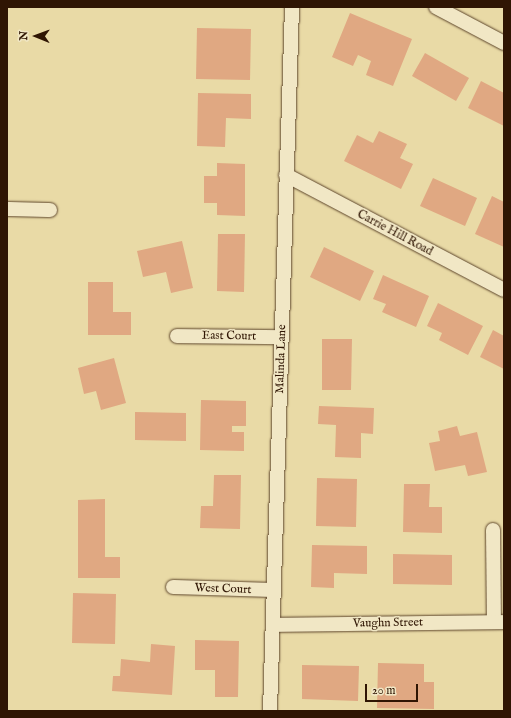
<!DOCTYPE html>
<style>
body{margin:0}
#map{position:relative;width:511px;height:718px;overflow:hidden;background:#e9daa6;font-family:"IM FELL English",serif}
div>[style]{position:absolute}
.building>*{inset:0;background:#e0a882}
.roads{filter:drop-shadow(0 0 1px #5e462c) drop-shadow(0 0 1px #5e462c)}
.street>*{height:14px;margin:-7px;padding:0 7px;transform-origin:7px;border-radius:7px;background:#f1e7c5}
span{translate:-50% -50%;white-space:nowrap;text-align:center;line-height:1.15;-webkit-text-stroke:3px #f1e7c5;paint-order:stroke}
.street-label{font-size:12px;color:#2f1503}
.frame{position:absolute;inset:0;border:8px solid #2f1503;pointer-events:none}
.north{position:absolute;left:16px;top:16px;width:40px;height:40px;-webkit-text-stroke:3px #f1e7c5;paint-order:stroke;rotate:271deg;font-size:11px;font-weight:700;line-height:16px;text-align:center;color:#2f1503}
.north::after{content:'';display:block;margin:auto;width:14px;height:18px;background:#2f1503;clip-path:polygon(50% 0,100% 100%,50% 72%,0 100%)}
.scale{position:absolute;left:365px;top:684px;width:53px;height:18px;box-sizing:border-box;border:2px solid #2f1503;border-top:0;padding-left:5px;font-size:12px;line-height:14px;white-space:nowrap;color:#2f1503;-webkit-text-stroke:3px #f1e7c5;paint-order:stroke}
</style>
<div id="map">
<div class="building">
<i style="clip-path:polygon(350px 13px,412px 39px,393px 86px,366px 75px,371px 61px,358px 55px,353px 66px,332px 57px)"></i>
<i style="clip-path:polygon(197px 28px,251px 29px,250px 80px,196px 79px)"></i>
<i style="clip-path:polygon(425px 53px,469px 78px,456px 101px,412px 76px)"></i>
<i style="clip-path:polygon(481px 81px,504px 93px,504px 126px,468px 108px)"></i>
<i style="clip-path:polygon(198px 93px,251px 94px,251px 119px,226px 118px,225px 147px,197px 146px)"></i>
<i style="clip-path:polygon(379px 131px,407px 144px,400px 158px,413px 164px,401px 189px,344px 161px,357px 135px,373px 143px)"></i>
<i style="clip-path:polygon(217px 163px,245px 164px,245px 216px,217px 215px,217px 203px,204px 203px,204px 176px,217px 176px)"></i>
<i style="clip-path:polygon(433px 178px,477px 198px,465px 226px,420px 206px)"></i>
<i style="clip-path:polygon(492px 196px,504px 202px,504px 247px,475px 234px)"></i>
<i style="clip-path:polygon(218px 234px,245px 234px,244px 292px,217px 291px)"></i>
<i style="clip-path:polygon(182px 241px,193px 288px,171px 293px,166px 272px,143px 277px,137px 251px)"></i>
<i style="clip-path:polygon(324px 247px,374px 271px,360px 301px,310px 277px)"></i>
<i style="clip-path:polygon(383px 275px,429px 296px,416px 327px,382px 312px,386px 304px,373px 299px)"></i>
<i style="clip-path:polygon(88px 282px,113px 282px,113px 312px,131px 312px,131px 335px,88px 335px)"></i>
<i style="clip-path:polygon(438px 303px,483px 326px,468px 355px,439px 340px,442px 333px,427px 326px)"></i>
<i style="clip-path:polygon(493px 330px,504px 336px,504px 369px,480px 357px)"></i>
<i style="clip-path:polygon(322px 339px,352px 339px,351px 390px,322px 390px)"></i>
<i style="clip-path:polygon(114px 358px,126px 403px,101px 410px,96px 391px,84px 394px,78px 368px)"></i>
<i style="clip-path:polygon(201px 400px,246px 401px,246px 426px,232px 426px,232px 432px,244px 432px,244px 451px,200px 450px)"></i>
<i style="clip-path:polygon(319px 406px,374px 408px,373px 434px,361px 433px,361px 458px,335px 457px,336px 425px,318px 424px)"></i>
<i style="clip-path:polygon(135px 412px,186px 413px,186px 441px,135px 440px)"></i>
<i style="clip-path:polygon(457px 426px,460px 436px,477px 432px,487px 472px,468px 476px,465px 465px,435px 471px,429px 443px,440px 441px,438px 431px)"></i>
<i style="clip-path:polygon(214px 475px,241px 475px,240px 529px,200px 528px,201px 506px,213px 506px)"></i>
<i style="clip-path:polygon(317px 478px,357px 479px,356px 527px,316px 526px)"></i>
<i style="clip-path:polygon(404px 484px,430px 484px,429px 507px,442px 507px,442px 533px,403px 532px)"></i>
<i style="clip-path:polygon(105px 499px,105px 557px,120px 557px,120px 578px,78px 578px,78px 500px)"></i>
<i style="clip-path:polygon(312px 545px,367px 546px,367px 574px,334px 573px,334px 588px,311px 587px)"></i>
<i style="clip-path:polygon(393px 554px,452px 555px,452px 585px,393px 584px)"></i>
<i style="clip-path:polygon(73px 593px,116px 594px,115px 644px,72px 643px)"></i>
<i style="clip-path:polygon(195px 640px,239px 641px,238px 697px,215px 697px,215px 670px,195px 670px)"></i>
<i style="clip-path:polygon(151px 644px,175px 646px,172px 695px,112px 691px,113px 676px,120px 676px,121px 659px,150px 662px)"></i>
<i style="clip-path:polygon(378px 663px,424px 664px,424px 682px,434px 682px,434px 709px,377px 708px)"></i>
<i style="clip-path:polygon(302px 665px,359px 666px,358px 701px,302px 699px)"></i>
</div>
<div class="roads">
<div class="street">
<i style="left:436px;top:7px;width:77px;rotate:27.9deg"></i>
<i style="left:286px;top:175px;width:246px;rotate:27.8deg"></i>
<i style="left:7px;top:209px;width:43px;rotate:1.3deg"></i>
<i style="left:177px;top:336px;width:104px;rotate:0.6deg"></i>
<i style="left:493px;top:530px;width:92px;rotate:89.4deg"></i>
<i style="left:173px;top:587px;width:101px;rotate:1.7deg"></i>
<i style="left:273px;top:625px;width:231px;rotate:-0.7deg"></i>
<i style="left:270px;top:711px;width:704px;rotate:-88.21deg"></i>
</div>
</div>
<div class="street-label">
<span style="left:395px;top:233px;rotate:28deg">Carrie Hill Road</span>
<span style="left:229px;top:336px;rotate:1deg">East Court</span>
<span style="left:281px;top:359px;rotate:-88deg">Malinda Lane</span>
<span style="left:223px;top:589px;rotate:2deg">West Court</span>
<span style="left:388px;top:623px;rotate:-1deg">Vaughn Street</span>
</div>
<div class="frame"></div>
<div class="north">N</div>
<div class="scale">20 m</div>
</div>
